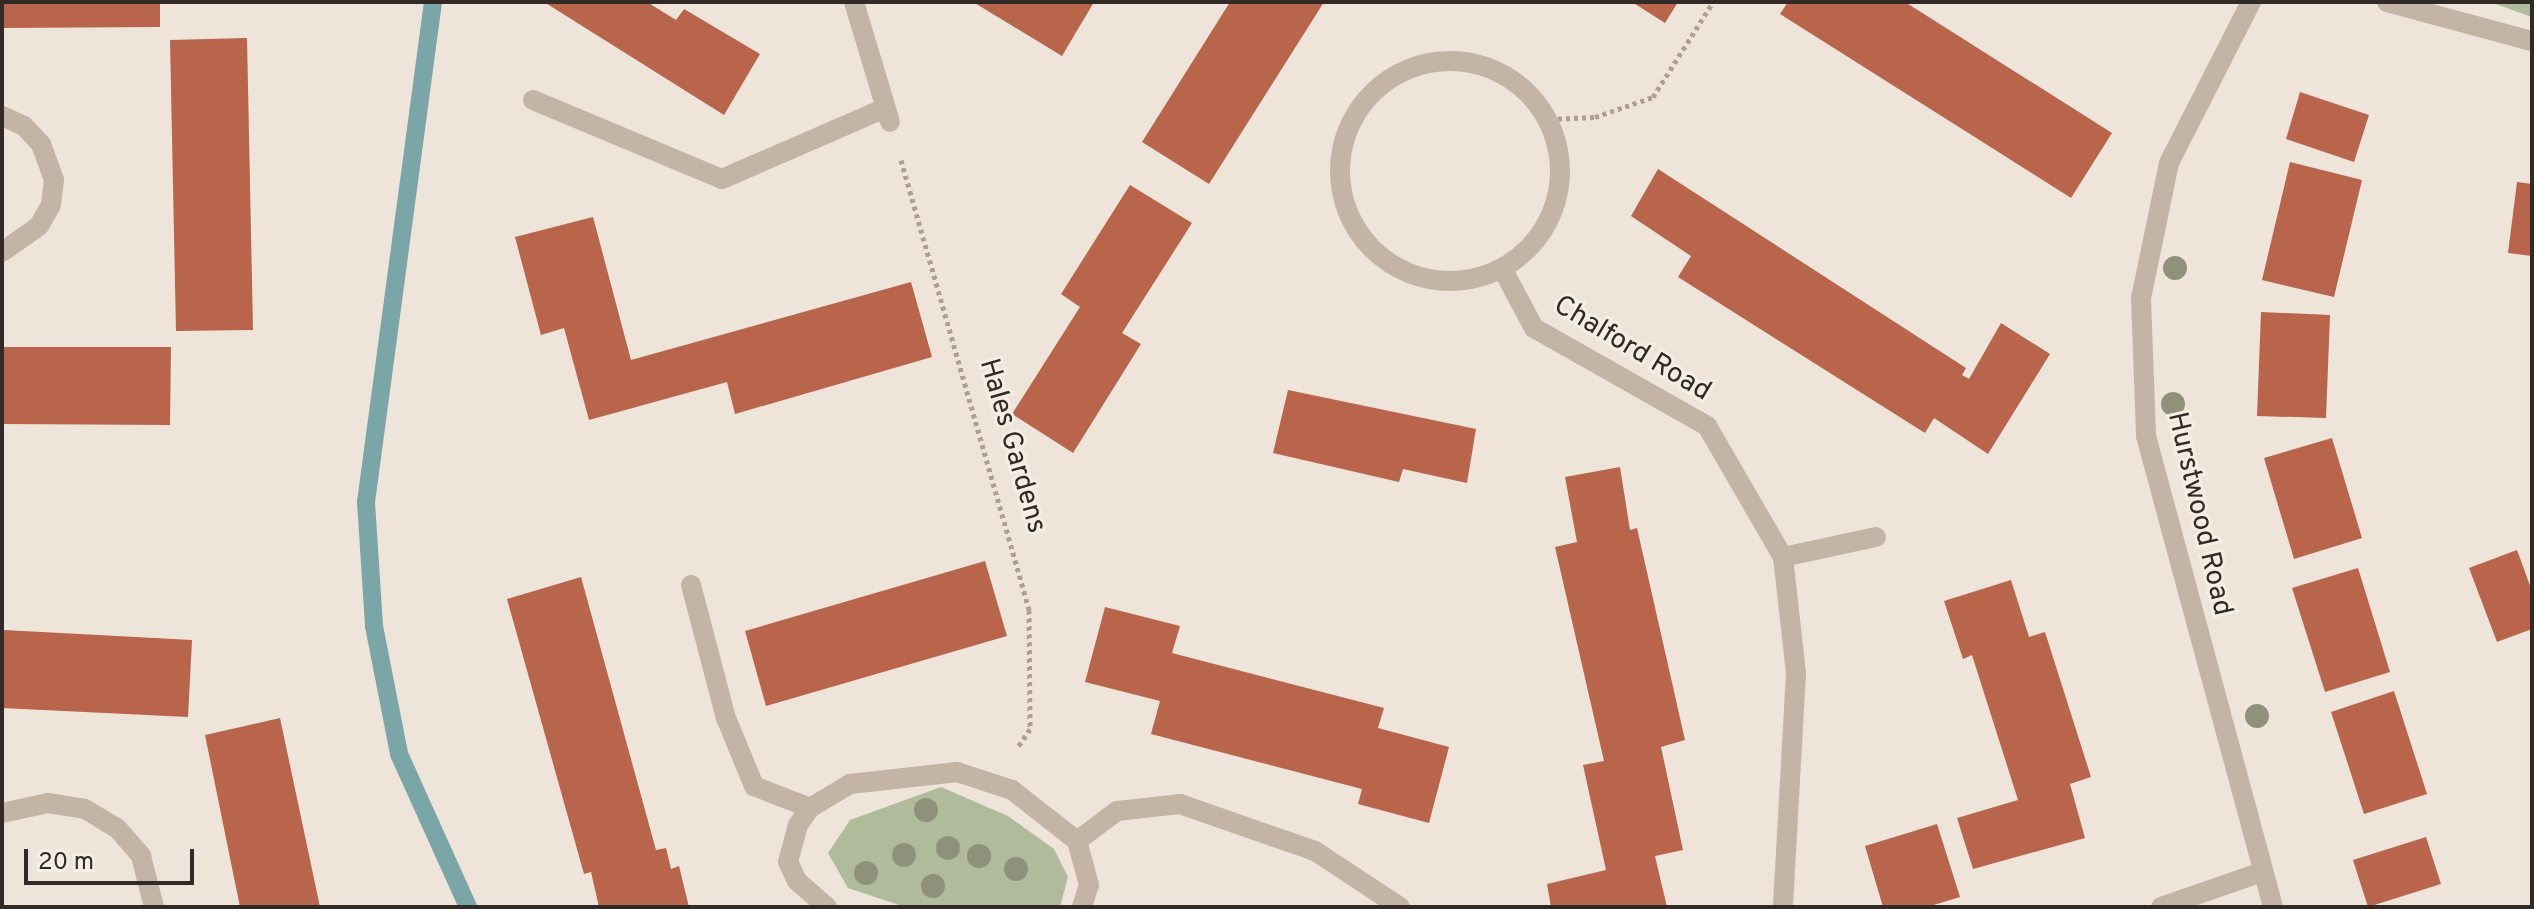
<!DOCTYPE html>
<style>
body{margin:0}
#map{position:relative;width:2534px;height:909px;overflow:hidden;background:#eee4d9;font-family:Overpass,sans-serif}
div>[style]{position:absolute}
.green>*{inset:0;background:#b0bb9b}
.stream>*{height:18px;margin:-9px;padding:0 9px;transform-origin:9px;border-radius:9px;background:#7ba6a8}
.building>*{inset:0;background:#b8654c}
.path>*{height:5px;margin-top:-2.5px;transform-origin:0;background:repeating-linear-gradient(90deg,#b09e91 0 4px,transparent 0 8px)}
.minor>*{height:20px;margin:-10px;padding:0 10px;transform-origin:10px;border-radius:10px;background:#c4b4a6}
.minor>.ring{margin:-10px;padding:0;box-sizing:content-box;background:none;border:20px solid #c4b4a6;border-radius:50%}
.trees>*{width:24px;height:24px;margin:-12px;border-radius:50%;background:#8f917a}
span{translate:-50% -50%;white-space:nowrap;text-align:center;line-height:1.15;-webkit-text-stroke:6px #f6eee4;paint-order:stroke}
.street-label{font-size:28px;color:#312a26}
.frame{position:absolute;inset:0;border:4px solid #312a26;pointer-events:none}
.scale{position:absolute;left:24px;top:849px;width:170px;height:36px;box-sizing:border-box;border:4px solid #312a26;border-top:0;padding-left:10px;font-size:24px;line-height:28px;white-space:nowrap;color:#312a26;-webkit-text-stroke:6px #f6eee4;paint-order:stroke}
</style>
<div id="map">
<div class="green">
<i style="clip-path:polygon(2490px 2px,2532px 2px,2532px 17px)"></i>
<i style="clip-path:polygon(941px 787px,1008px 816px,1054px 849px,1068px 877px,1060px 907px,905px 907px,848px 888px,828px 853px,850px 820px)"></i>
</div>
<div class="stream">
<i style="left:433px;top:2px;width:504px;rotate:97.63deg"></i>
<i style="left:366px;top:502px;width:124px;rotate:86.3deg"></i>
<i style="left:374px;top:626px;width:130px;rotate:78.9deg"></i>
<i style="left:399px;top:754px;width:168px;rotate:65.7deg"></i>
</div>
<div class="building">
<i style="clip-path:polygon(2px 2px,160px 2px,160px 27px,2px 28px)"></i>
<i style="clip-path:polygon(544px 2px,647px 2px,676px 20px,684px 9px,760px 54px,724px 115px)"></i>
<i style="clip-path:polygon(973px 2px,1094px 2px,1062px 56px)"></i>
<i style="clip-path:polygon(1230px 2px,1324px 2px,1209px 184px,1142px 142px)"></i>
<i style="clip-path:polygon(1632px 2px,1678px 2px,1665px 23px)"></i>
<i style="clip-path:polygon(1788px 2px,1905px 2px,2112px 133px,2071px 198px,1780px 14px)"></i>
<i style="clip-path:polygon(247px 38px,253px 330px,176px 331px,170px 40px)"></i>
<i style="clip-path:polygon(2300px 92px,2369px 115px,2354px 162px,2286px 139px)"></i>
<i style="clip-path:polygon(2290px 162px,2362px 180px,2334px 297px,2262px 280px)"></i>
<i style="clip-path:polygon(1658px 169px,1966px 368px,1962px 375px,1969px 379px,2001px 323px,2050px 354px,1988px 454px,1934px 418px,1925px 433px,1678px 277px,1691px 256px,1631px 216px)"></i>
<i style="clip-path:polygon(2517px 182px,2532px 184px,2532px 256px,2508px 253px)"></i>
<i style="clip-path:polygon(1130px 185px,1192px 223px,1122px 333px,1141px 344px,1073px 453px,1012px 414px,1080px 307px,1061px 294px)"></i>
<i style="clip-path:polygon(593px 217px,631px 360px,911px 282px,932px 357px,735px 414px,727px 382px,589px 420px,564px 328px,541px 335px,515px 237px)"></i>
<i style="clip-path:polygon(2261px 312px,2330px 315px,2326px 418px,2257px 416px)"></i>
<i style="clip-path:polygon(2px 347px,171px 347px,170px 425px,2px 424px)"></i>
<i style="clip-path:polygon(1288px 390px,1476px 429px,1467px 483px,1403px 469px,1399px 482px,1273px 453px)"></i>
<i style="clip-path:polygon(2332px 438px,2362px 538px,2294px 559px,2264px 458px)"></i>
<i style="clip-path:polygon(1620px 467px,1630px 530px,1637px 528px,1685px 740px,1661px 747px,1683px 850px,1655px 856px,1667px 907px,1551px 907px,1547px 884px,1606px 870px,1583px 765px,1604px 761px,1555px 547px,1577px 542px,1565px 477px)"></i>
<i style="clip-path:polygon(2517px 550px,2532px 591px,2532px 629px,2497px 642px,2469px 568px)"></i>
<i style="clip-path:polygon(985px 561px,1007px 636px,766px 706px,745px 631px)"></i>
<i style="clip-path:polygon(2358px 568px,2390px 672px,2325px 692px,2292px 588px)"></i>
<i style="clip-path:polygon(581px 577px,656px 850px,666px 848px,671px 869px,679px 866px,689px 907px,599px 907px,591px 872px,584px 874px,507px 599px)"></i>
<i style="clip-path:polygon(2011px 580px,2029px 637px,2045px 632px,2091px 777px,2070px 784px,2085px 838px,1973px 869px,1957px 818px,2018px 800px,1972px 655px,1963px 659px,1944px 601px)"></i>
<i style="clip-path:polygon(1105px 607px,1180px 626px,1172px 653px,1384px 708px,1378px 728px,1449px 747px,1429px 823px,1358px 804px,1362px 789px,1151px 734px,1160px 701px,1085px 682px)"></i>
<i style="clip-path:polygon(4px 630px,192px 640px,188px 717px,2px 708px)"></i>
<i style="clip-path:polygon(2394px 691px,2427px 794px,2364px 814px,2331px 712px)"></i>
<i style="clip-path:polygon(280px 718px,320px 907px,240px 907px,205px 735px)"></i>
<i style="clip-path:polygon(1937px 824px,1960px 897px,1927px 907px,1883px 907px,1865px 846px)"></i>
<i style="clip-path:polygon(2426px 837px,2441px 884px,2368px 907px,2353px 860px)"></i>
</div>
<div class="path">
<i style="left:1550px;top:119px;width:45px;rotate:-2.5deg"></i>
<i style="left:1595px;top:117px;width:61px;rotate:-19deg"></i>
<i style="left:1653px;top:97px;width:112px;rotate:-57.7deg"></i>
<i style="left:901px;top:160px;width:468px;rotate:74.1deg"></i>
<i style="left:1029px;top:610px;width:119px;rotate:89.5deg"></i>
<i style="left:1030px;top:729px;width:23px;rotate:124deg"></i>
</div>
<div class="minor">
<i style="left:854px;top:2px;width:125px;rotate:73.3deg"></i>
<i style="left:2251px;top:2px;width:181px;rotate:117deg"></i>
<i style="left:2169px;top:163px;width:138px;rotate:101.7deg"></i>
<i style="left:2141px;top:298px;width:138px;rotate:87.9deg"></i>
<i style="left:2146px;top:436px;width:488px;rotate:74.9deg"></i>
<i style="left:2387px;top:2px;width:150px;rotate:15.1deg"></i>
<i class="ring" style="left:1340px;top:61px;width:200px;height:200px"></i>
<i style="left:533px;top:100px;width:205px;rotate:22.7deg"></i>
<i style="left:722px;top:179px;width:176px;rotate:-23.5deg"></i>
<i style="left:2px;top:116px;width:24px;rotate:24deg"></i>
<i style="left:24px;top:126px;width:25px;rotate:47deg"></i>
<i style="left:41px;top:144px;width:38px;rotate:70deg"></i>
<i style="left:54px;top:180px;width:25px;rotate:97deg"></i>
<i style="left:51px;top:205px;width:24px;rotate:120deg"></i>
<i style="left:39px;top:226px;width:45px;rotate:144.9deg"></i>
<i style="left:1503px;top:270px;width:66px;rotate:61.9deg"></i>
<i style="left:1534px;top:328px;width:199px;rotate:29.5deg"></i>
<i style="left:1707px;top:426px;width:151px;rotate:59.9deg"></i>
<i style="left:1783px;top:557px;width:117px;rotate:83.6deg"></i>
<i style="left:1796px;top:673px;width:234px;rotate:93.2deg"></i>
<i style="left:1783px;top:557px;width:95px;rotate:-12.1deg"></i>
<i style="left:691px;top:585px;width:138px;rotate:75.3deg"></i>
<i style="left:726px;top:718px;width:74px;rotate:67.6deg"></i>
<i style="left:754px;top:786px;width:60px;rotate:21.4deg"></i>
<i style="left:2px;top:813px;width:47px;rotate:-12.3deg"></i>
<i style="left:48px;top:803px;width:37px;rotate:9deg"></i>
<i style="left:85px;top:809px;width:37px;rotate:31deg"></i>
<i style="left:117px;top:828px;width:37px;rotate:49deg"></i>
<i style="left:141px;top:856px;width:53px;rotate:75.7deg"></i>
<i style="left:1077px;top:841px;width:50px;rotate:-36.9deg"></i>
<i style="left:1117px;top:811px;width:63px;rotate:-6.3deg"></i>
<i style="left:1180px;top:804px;width:143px;rotate:19.2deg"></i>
<i style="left:1315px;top:851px;width:102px;rotate:33.4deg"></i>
<i style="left:827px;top:907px;width:40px;rotate:-139deg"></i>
<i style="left:797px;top:881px;width:21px;rotate:-115deg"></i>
<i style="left:788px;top:862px;width:38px;rotate:-75deg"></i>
<i style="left:798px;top:825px;width:21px;rotate:-55deg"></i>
<i style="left:810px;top:808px;width:47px;rotate:-31deg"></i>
<i style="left:850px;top:784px;width:108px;rotate:-6.4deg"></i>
<i style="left:957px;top:772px;width:58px;rotate:18.1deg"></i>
<i style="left:1012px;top:790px;width:83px;rotate:38.1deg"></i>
<i style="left:1077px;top:841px;width:46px;rotate:74.7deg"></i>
<i style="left:1089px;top:885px;width:23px;rotate:108deg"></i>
<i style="left:2161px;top:907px;width:107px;rotate:-19.1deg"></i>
</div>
<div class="trees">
<i style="left:2175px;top:268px"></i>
<i style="left:2173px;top:404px"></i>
<i style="left:2257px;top:716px"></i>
<i style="left:926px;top:810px"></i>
<i style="left:948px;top:848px"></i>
<i style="left:904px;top:855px"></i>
<i style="left:979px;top:856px"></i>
<i style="left:1016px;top:869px"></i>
<i style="left:866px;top:873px"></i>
<i style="left:933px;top:886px"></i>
</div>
<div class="street-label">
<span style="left:1632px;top:349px;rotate:31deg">Chalford Road</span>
<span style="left:1012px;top:446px;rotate:74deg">Hales Gardens</span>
<span style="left:2199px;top:514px;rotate:77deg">Hurstwood Road</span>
</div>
<div class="frame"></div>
<div class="scale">20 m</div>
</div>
